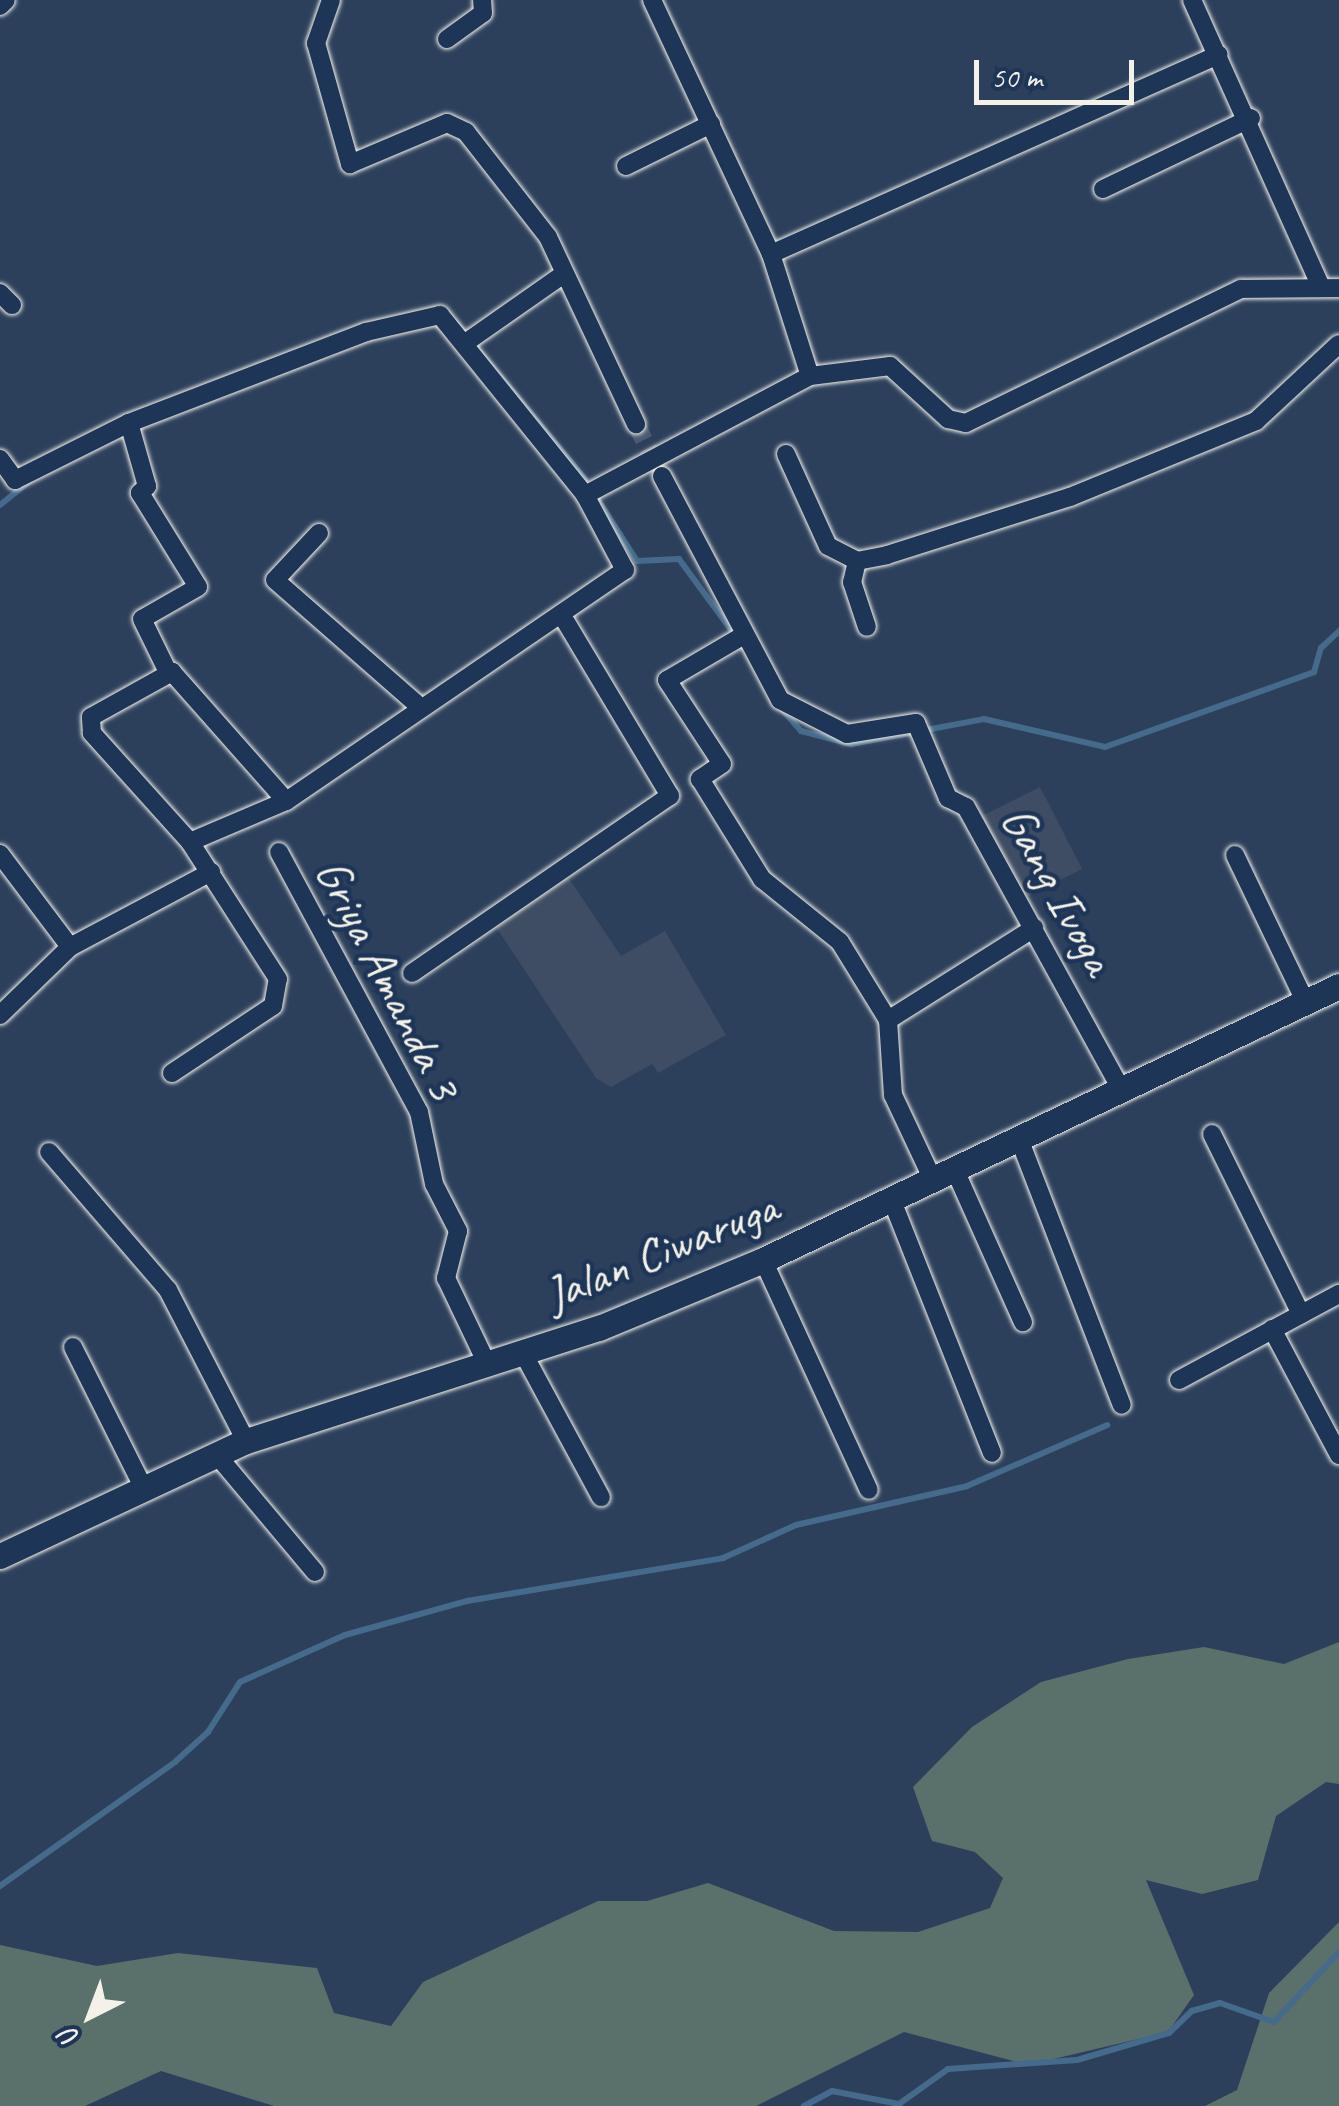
<!DOCTYPE html>
<style>
body{margin:0}
#map{position:relative;width:1339px;height:2106px;overflow:hidden;background:#2c405c;font-family:Caveat,sans-serif}
div>[style]{position:absolute}
.built>*{inset:0;background:#3e4d63}
.green>*{inset:0;background:#5a706b}
.stream>*{height:6px;margin:-3px;padding:0 3px;transform-origin:3px;border-radius:3px;background:#446b8c}
.street-tunnel>*{height:18px;margin-top:-9px;transform-origin:0;background:repeating-linear-gradient(90deg,#4a5b71 0 18px,transparent 0 27px)}
.roads{filter:drop-shadow(0 0 2px #f4f1e8) drop-shadow(0 0 2px #f4f1e8)}
.street>*{height:18px;margin:-9px;padding:0 9px;transform-origin:9px;border-radius:9px;background:#1d3557}
.secondary>*{height:25px;margin:-12.5px;padding:0 12.5px;transform-origin:12.5px;border-radius:12.5px;background:#1d3557}
span{translate:-50% -50%;white-space:nowrap;text-align:center;line-height:1.15;-webkit-text-stroke:9px #1d3557;paint-order:stroke}
.street-label{font-size:48px;color:#f4f1e8}
.north{position:absolute;left:40px;top:1966px;width:100px;height:100px;-webkit-text-stroke:8px #1d3557;paint-order:stroke;rotate:222deg;font-size:28px;font-weight:700;line-height:40px;text-align:center;color:#f4f1e8}
.north::after{content:'';display:block;margin:auto;width:35px;height:45px;background:#f4f1e8;clip-path:polygon(50% 0,100% 100%,50% 72%,0 100%)}
.scale{position:absolute;left:974px;top:60px;width:160px;height:45px;box-sizing:border-box;border:5px solid #f4f1e8;border-top:0;padding-left:12px;font-size:30px;line-height:35px;white-space:nowrap;color:#f4f1e8;-webkit-text-stroke:8px #1d3557;paint-order:stroke}
</style>
<div id="map">
<div class="built">
<i style="clip-path:polygon(1040px 787px,1082px 869px,1026px 897px,982px 816px)"></i>
<i style="clip-path:polygon(568px 877px,621px 956px,665px 931px,726px 1035px,658px 1073px,652px 1064px,611px 1087px,596px 1078px,496px 927px)"></i>
</div>
<div class="green">
<i style="clip-path:polygon(1339px 1642px,1339px 1784px,1326px 1782px,1276px 1816px,1258px 1880px,1202px 1894px,1146px 1880px,1194px 1995px,1168px 2032px,1028px 2065px,904px 2032px,756px 2106px,274px 2106px,161px 2071px,85px 2106px,0 2106px,0 1945px,97px 1966px,178px 1953px,317px 1968px,334px 2013px,391px 2026px,423px 1982px,598px 1901px,647px 1901px,708px 1883px,834px 1931px,918px 1932px,990px 1908px,1003px 1878px,975px 1852px,932px 1841px,913px 1787px,972px 1727px,1041px 1682px,1128px 1659px,1204px 1647px,1284px 1664px)"></i>
<i style="clip-path:polygon(1339px 1922px,1339px 2106px,1205px 2106px,1237px 2090px,1269px 1993px)"></i>
</div>
<div class="stream">
<i style="left:455px;top:322px;width:204px;rotate:50.4deg"></i>
<i style="left:598px;top:500px;width:72px;rotate:57.4deg"></i>
<i style="left:637px;top:561px;width:42px;rotate:-2.7deg"></i>
<i style="left:679px;top:559px;width:98px;rotate:53.7deg"></i>
<i style="left:0;top:505px;width:38px;rotate:-39deg"></i>
<i style="left:781px;top:708px;width:30px;rotate:49deg"></i>
<i style="left:801px;top:731px;width:52px;rotate:14.6deg"></i>
<i style="left:851px;top:744px;width:135px;rotate:-10.6deg"></i>
<i style="left:984px;top:719px;width:124px;rotate:13deg"></i>
<i style="left:1105px;top:747px;width:222px;rotate:-19.7deg"></i>
<i style="left:1314px;top:672px;width:25px;rotate:-74deg"></i>
<i style="left:1321px;top:648px;width:25px;rotate:-43deg"></i>
<i style="left:0;top:1886px;width:214px;rotate:-35.3deg"></i>
<i style="left:175px;top:1762px;width:45px;rotate:-42.3deg"></i>
<i style="left:208px;top:1732px;width:59px;rotate:-57.4deg"></i>
<i style="left:240px;top:1682px;width:115px;rotate:-24.1deg"></i>
<i style="left:345px;top:1635px;width:127px;rotate:-15.6deg"></i>
<i style="left:467px;top:1601px;width:260px;rotate:-9.5deg"></i>
<i style="left:723px;top:1558px;width:80px;rotate:-24.3deg"></i>
<i style="left:796px;top:1525px;width:175px;rotate:-12.8deg"></i>
<i style="left:967px;top:1486px;width:153px;rotate:-23.5deg"></i>
<i style="left:804px;top:2106px;width:32px;rotate:-28deg"></i>
<i style="left:832px;top:2091px;width:68px;rotate:11deg"></i>
<i style="left:899px;top:2104px;width:60px;rotate:-35.5deg"></i>
<i style="left:948px;top:2069px;width:129px;rotate:-4deg"></i>
<i style="left:1077px;top:2060px;width:96px;rotate:-16.4deg"></i>
<i style="left:1169px;top:2033px;width:32px;rotate:-44deg"></i>
<i style="left:1192px;top:2011px;width:29px;rotate:-16deg"></i>
<i style="left:1220px;top:2003px;width:57px;rotate:19.4deg"></i>
<i style="left:1274px;top:2022px;width:96px;rotate:-47.1deg"></i>
</div>
<div class="street-tunnel">
<i style="left:636px;top:424px;width:58px;rotate:63.4deg"></i>
</div>
<div class="roads">
<div class="street">
<i style="left:331px;top:0;width:46px;rotate:109.2deg"></i>
<i style="left:316px;top:43px;width:126px;rotate:74.3deg"></i>
<i style="left:350px;top:164px;width:105px;rotate:-22.9deg"></i>
<i style="left:447px;top:123px;width:21px;rotate:25deg"></i>
<i style="left:466px;top:132px;width:133px;rotate:52deg"></i>
<i style="left:548px;top:237px;width:207px;rotate:64.8deg"></i>
<i style="left:652px;top:0;width:280px;rotate:64.9deg"></i>
<i style="left:771px;top:254px;width:128px;rotate:72.3deg"></i>
<i style="left:1192px;top:0;width:315px;rotate:65.8deg"></i>
<i style="left:0;top:6px;width:8px;rotate:-45deg"></i>
<i style="left:447px;top:39px;width:44px;rotate:-35.8deg"></i>
<i style="left:483px;top:13px;width:13px;rotate:-94deg"></i>
<i style="left:626px;top:166px;width:95px;rotate:-26.3deg"></i>
<i style="left:1103px;top:189px;width:164px;rotate:-25.6deg"></i>
<i style="left:771px;top:254px;width:490px;rotate:-24deg"></i>
<i style="left:0;top:293px;width:17px;rotate:45deg"></i>
<i style="left:468px;top:341px;width:118px;rotate:-35deg"></i>
<i style="left:129px;top:423px;width:254px;rotate:-21deg"></i>
<i style="left:366px;top:332px;width:76px;rotate:-12.9deg"></i>
<i style="left:440px;top:315px;width:231px;rotate:51.1deg"></i>
<i style="left:585px;top:495px;width:85px;rotate:61.9deg"></i>
<i style="left:625px;top:570px;width:410px;rotate:145.7deg"></i>
<i style="left:286px;top:801px;width:104px;rotate:156.9deg"></i>
<i style="left:786px;top:454px;width:101px;rotate:65.5deg"></i>
<i style="left:828px;top:546px;width:33px;rotate:27deg"></i>
<i style="left:857px;top:561px;width:31px;rotate:-11deg"></i>
<i style="left:887px;top:555px;width:192px;rotate:-17.6deg"></i>
<i style="left:1070px;top:497px;width:201px;rotate:-22.2deg"></i>
<i style="left:1256px;top:421px;width:113px;rotate:-42.9deg"></i>
<i style="left:0;top:459px;width:26px;rotate:54deg"></i>
<i style="left:15px;top:480px;width:127px;rotate:-26.6deg"></i>
<i style="left:129px;top:423px;width:66px;rotate:74.1deg"></i>
<i style="left:147px;top:486px;width:10px;rotate:135deg"></i>
<i style="left:140px;top:493px;width:110px;rotate:58.3deg"></i>
<i style="left:198px;top:587px;width:64px;rotate:150.3deg"></i>
<i style="left:142px;top:619px;width:59px;rotate:63.9deg"></i>
<i style="left:662px;top:476px;width:253px;rotate:62.2deg"></i>
<i style="left:780px;top:700px;width:75px;rotate:26.9deg"></i>
<i style="left:847px;top:734px;width:70px;rotate:-9.1deg"></i>
<i style="left:916px;top:723px;width:82px;rotate:66.9deg"></i>
<i style="left:948px;top:798px;width:20px;rotate:27deg"></i>
<i style="left:966px;top:807px;width:320px;rotate:61.2deg"></i>
<i style="left:585px;top:495px;width:255px;rotate:-27.9deg"></i>
<i style="left:810px;top:376px;width:81px;rotate:-7.1deg"></i>
<i style="left:890px;top:366px;width:79px;rotate:42.4deg"></i>
<i style="left:948px;top:419px;width:18px;rotate:13deg"></i>
<i style="left:966px;top:423px;width:306px;rotate:-26deg"></i>
<i style="left:1241px;top:289px;width:98px;rotate:-0.6deg"></i>
<i style="left:319px;top:533px;width:64px;rotate:133.1deg"></i>
<i style="left:275px;top:580px;width:193px;rotate:41.2deg"></i>
<i style="left:857px;top:561px;width:22px;rotate:103deg"></i>
<i style="left:852px;top:582px;width:47px;rotate:71.6deg"></i>
<i style="left:744px;top:635px;width:89px;rotate:149.7deg"></i>
<i style="left:667px;top:680px;width:100px;rotate:56.8deg"></i>
<i style="left:722px;top:764px;width:27px;rotate:146deg"></i>
<i style="left:700px;top:779px;width:118px;rotate:58.2deg"></i>
<i style="left:762px;top:879px;width:100px;rotate:38.9deg"></i>
<i style="left:840px;top:942px;width:92px;rotate:58.4deg"></i>
<i style="left:888px;top:1020px;width:75px;rotate:86.2deg"></i>
<i style="left:893px;top:1095px;width:92px;rotate:64.8deg"></i>
<i style="left:279px;top:852px;width:295px;rotate:61.7deg"></i>
<i style="left:419px;top:1112px;width:74px;rotate:78.2deg"></i>
<i style="left:434px;top:1184px;width:53px;rotate:62.9deg"></i>
<i style="left:458px;top:1231px;width:49px;rotate:104.3deg"></i>
<i style="left:446px;top:1278px;width:95px;rotate:64.5deg"></i>
<i style="left:0;top:854px;width:116px;rotate:53deg"></i>
<i style="left:1235px;top:855px;width:162px;rotate:64.4deg"></i>
<i style="left:412px;top:973px;width:313px;rotate:-34.5deg"></i>
<i style="left:670px;top:796px;width:212px;rotate:-120.9deg"></i>
<i style="left:0;top:1015px;width:98px;rotate:-44.2deg"></i>
<i style="left:70px;top:947px;width:160px;rotate:-28deg"></i>
<i style="left:888px;top:1020px;width:173px;rotate:-32.2deg"></i>
<i style="left:172px;top:1073px;width:121px;rotate:-33.6deg"></i>
<i style="left:273px;top:1006px;width:27px;rotate:-80deg"></i>
<i style="left:278px;top:979px;width:163px;rotate:-122.7deg"></i>
<i style="left:190px;top:842px;width:147px;rotate:-132deg"></i>
<i style="left:92px;top:733px;width:16px;rotate:-94deg"></i>
<i style="left:91px;top:717px;width:93px;rotate:-29.1deg"></i>
<i style="left:172px;top:672px;width:172px;rotate:48.5deg"></i>
<i style="left:1212px;top:1134px;width:201px;rotate:63.7deg"></i>
<i style="left:1018px;top:1136px;width:288px;rotate:68.9deg"></i>
<i style="left:49px;top:1152px;width:182px;rotate:49.2deg"></i>
<i style="left:168px;top:1290px;width:170px;rotate:62.7deg"></i>
<i style="left:954px;top:1168px;width:169px;rotate:65.9deg"></i>
<i style="left:891px;top:1198px;width:274px;rotate:68.4deg"></i>
<i style="left:763px;top:1260px;width:253px;rotate:65.3deg"></i>
<i style="left:1272px;top:1329px;width:143px;rotate:62deg"></i>
<i style="left:73px;top:1347px;width:154px;rotate:63.4deg"></i>
<i style="left:523px;top:1353px;width:164px;rotate:61.6deg"></i>
<i style="left:1179px;top:1380px;width:182px;rotate:-28.3deg"></i>
<i style="left:216px;top:1454px;width:154px;rotate:50deg"></i>
</div>
<div class="secondary">
<i style="left:0;top:1556px;width:272px;rotate:-25.1deg"></i>
<i style="left:246px;top:1441px;width:371px;rotate:-17.8deg"></i>
<i style="left:599px;top:1328px;width:178px;rotate:-22.5deg"></i>
<i style="left:763px;top:1260px;width:638px;rotate:-25.44deg"></i>
</div>
</div>
<div class="street-label">
<span style="left:1058px;top:890px;rotate:61deg">Gang Ivoga</span>
<span style="left:388px;top:979px;rotate:63deg">Griya Amanda 3</span>
<span style="left:661px;top:1251px;rotate:-22deg">Jalan Ciwaruga</span>
</div>
<div class="north">U</div>
<div class="scale">50 m</div>
</div>
